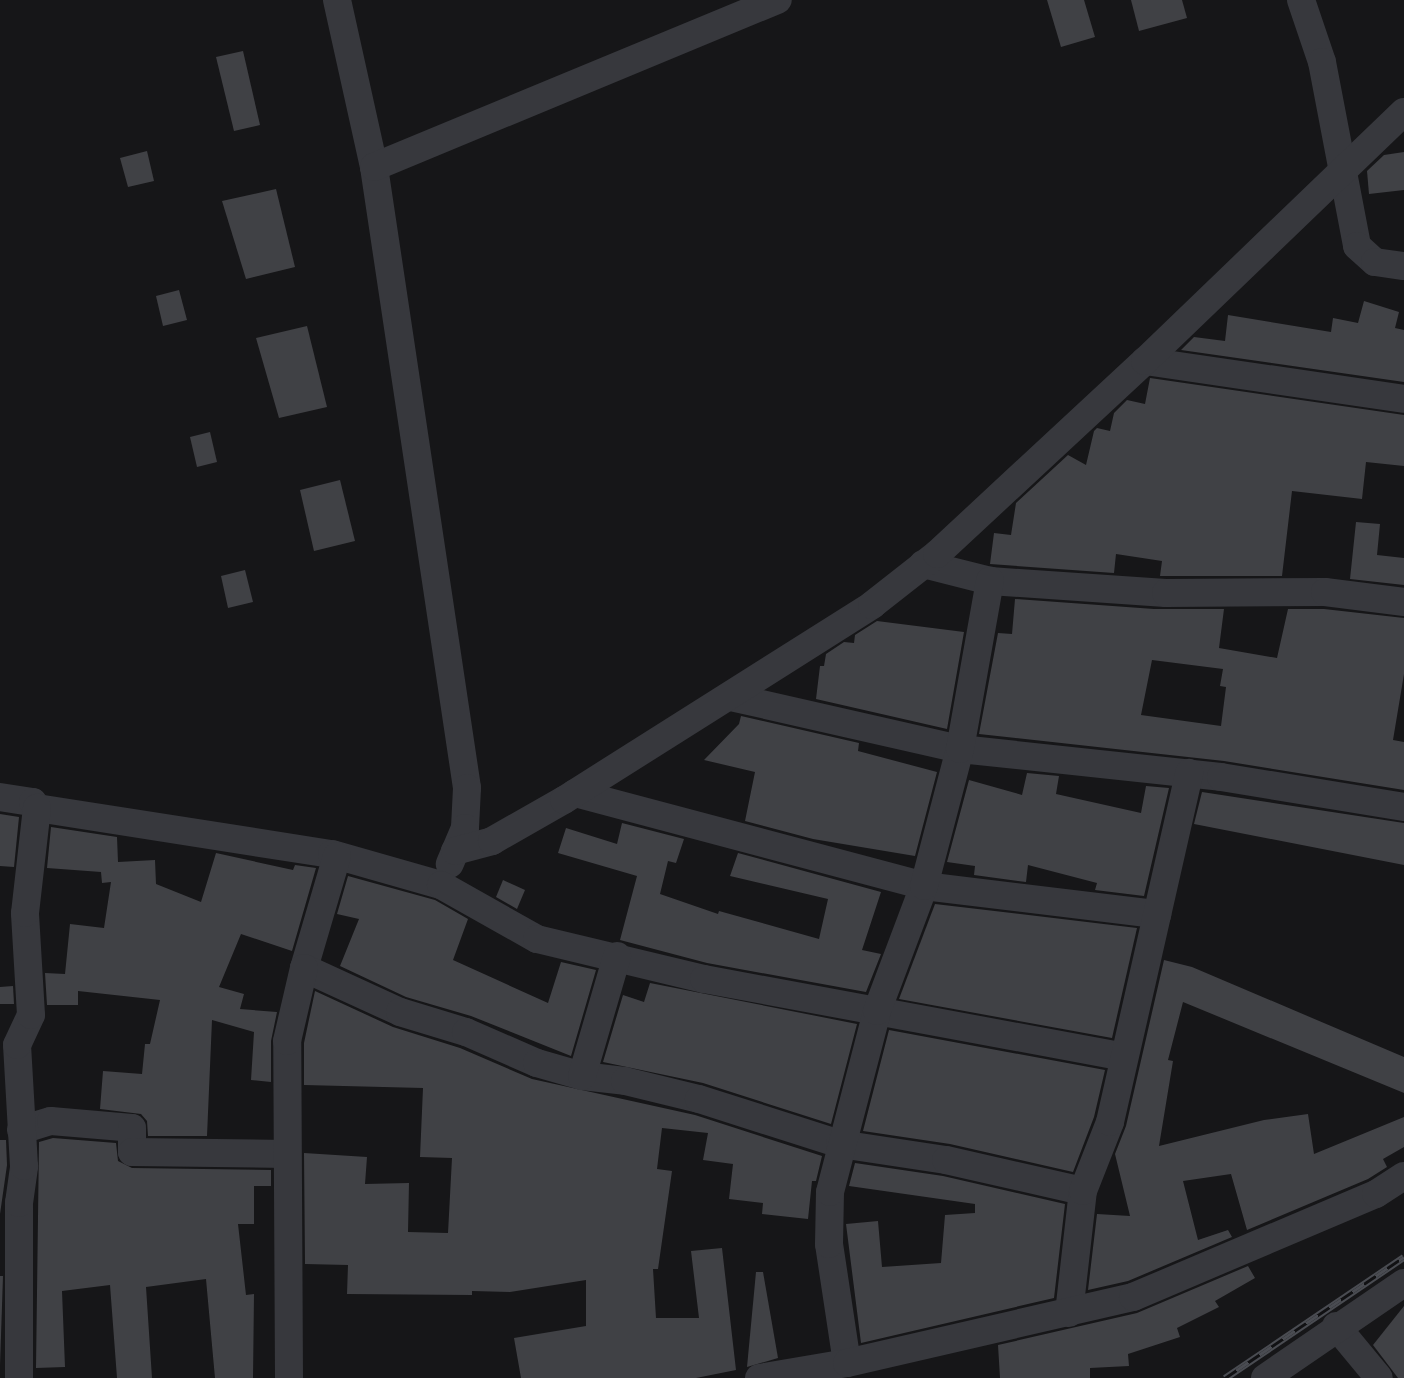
<!DOCTYPE html>
<style>
body{margin:0}
#map{position:relative;width:1404px;height:1378px;overflow:hidden;background:#161618;font-family:Ubuntu,sans-serif}
div>[style]{position:absolute}
.building>*{inset:0;background:#404145}
.minor>*{height:28px;margin:-14px;padding:0 14px;transform-origin:14px;border-radius:14px;background:#37383d}
.rail>*{height:7px;margin-top:-3.5px;transform-origin:0;background:repeating-linear-gradient(90deg,#111113 0 14px,#4a4c52 0 28px);box-sizing:border-box;border-block:2px solid #4a4c52}
span{translate:-50% -50%;white-space:nowrap;text-align:center;line-height:1.15;-webkit-text-stroke:5px #111113;paint-order:stroke}
</style>
<div id="map">
<div class="building">
<i style="clip-path:polygon(1047px 0,1084px 0,1095px 37px,1061px 47px)"></i>
<i style="clip-path:polygon(1131px 0,1182px 0,1187px 18px,1139px 31px)"></i>
<i style="clip-path:polygon(243px 51px,260px 125px,234px 131px,216px 57px)"></i>
<i style="clip-path:polygon(147px 151px,154px 181px,128px 187px,120px 158px)"></i>
<i style="clip-path:polygon(1404px 152px,1404px 190px,1369px 194px,1367px 171px,1384px 155px)"></i>
<i style="clip-path:polygon(276px 189px,295px 267px,246px 279px,222px 201px)"></i>
<i style="clip-path:polygon(179px 290px,187px 320px,163px 326px,156px 296px)"></i>
<i style="clip-path:polygon(1364px 301px,1399px 312px,1395px 328px,1404px 330px,1404px 382px,1181px 350px,1194px 337px,1225px 341px,1228px 315px,1331px 332px,1333px 318px,1358px 323px)"></i>
<i style="clip-path:polygon(307px 326px,327px 407px,279px 418px,256px 338px)"></i>
<i style="clip-path:polygon(1150px 378px,1404px 415px,1404px 466px,1366px 462px,1362px 499px,1292px 491px,1282px 576px,1160px 576px,1162px 561px,1116px 554px,1114px 573px,990px 564px,994px 533px,1011px 535px,1016px 503px,1068px 455px,1086px 465px,1094px 431px,1097px 428px,1110px 431px,1114px 413px,1127px 400px,1145px 404px)"></i>
<i style="clip-path:polygon(210px 432px,217px 462px,197px 467px,190px 437px)"></i>
<i style="clip-path:polygon(340px 480px,355px 541px,314px 551px,300px 490px)"></i>
<i style="clip-path:polygon(1356px 522px,1380px 524px,1377px 555px,1404px 558px,1404px 585px,1350px 579px)"></i>
<i style="clip-path:polygon(245px 570px,253px 602px,228px 608px,221px 576px)"></i>
<i style="clip-path:polygon(evenodd,1015px 599px,1154px 609px,1224px 609px,1219px 648px,1277px 658px,1288px 609px,1324px 609px,1404px 618px,1404px 674px,1393px 740px,1404px 742px,1404px 790px,1224px 761px,979px 734px,998px 633px,1012px 634px,1015px 599px,1152px 660px,1223px 669px,1220px 686px,1226px 687px,1221px 726px,1141px 715px,1152px 660px)"></i>
<i style="clip-path:polygon(877px 621px,964px 632px,947px 729px,816px 699px,820px 666px,824px 666px,826px 654px,844px 642px,854px 643px,855px 635px)"></i>
<i style="clip-path:polygon(741px 716px,859px 743px,858px 751px,937px 772px,915px 856px,813px 839px,745px 821px,755px 772px,704px 760px,739px 724px)"></i>
<i style="clip-path:polygon(1027px 773px,1059px 776px,1056px 794px,1141px 813px,1146px 786px,1169px 788px,1144px 896px,1095px 890px,1097px 883px,1028px 865px,1026px 882px,974px 875px,975px 866px,947px 862px,969px 780px,1022px 795px)"></i>
<i style="clip-path:polygon(1202px 792px,1404px 823px,1404px 865px,1194px 824px)"></i>
<i style="clip-path:polygon(0 814px,19px 817px,14px 867px,0 866px)"></i>
<i style="clip-path:polygon(622px 823px,684px 839px,676px 863px,668px 861px,660px 894px,718px 914px,719px 911px,819px 939px,828px 899px,730px 876px,738px 853px,881px 892px,862px 950px,881px 954px,866px 992px,707px 963px,620px 940px,637px 876px,558px 853px,566px 828px,617px 844px)"></i>
<i style="clip-path:polygon(51px 827px,117px 837px,118px 862px,155px 860px,156px 884px,201px 902px,216px 853px,293px 870px,295px 865px,316px 868px,292px 951px,241px 934px,219px 987px,244px 994px,240px 1009px,277px 1012px,271px 1041px,271px 1082px,251px 1080px,254px 1032px,212px 1020px,207px 1136px,148px 1136px,147px 1121px,141px 1114px,100px 1109px,103px 1071px,142px 1074px,145px 1044px,150px 1044px,160px 1000px,78px 991px,78px 1005px,47px 1005px,45px 973px,65px 974px,70px 924px,104px 928px,111px 882px,102px 883px,101px 872px,47px 868px)"></i>
<i style="clip-path:polygon(348px 876px,435px 900px,468px 919px,453px 960px,548px 1003px,561px 962px,596px 970px,571px 1056px,471px 1016px,406px 997px,340px 966px,359px 919px,337px 914px)"></i>
<i style="clip-path:polygon(503px 880px,525px 890px,517px 909px,496px 897px)"></i>
<i style="clip-path:polygon(935px 904px,1137px 928px,1112px 1038px,899px 999px)"></i>
<i style="clip-path:polygon(1164px 960px,1192px 967px,1404px 1057px,1404px 1093px,1183px 1002px,1168px 1060px,1173px 1061px,1159px 1146px,1264px 1120px,1308px 1114px,1314px 1154px,1404px 1117px,1404px 1147px,1383px 1159px,1387px 1167px,1368px 1179px,1247px 1230px,1231px 1174px,1183px 1181px,1198px 1240px,1228px 1230px,1232px 1237px,1128px 1281px,1088px 1290px,1097px 1214px,1130px 1216px,1115px 1154px,1126px 1126px)"></i>
<i style="clip-path:polygon(650px 983px,857px 1024px,831px 1124px,703px 1083px,603px 1062px,623px 995px,644px 1002px)"></i>
<i style="clip-path:polygon(13px 986px,14px 1004px,0 1004px,0 987px)"></i>
<i style="clip-path:polygon(315px 991px,393px 1027px,460px 1048px,532px 1079px,695px 1115px,822px 1156px,816px 1181px,812px 1181px,808px 1219px,762px 1214px,763px 1203px,729px 1199px,733px 1164px,703px 1160px,708px 1133px,662px 1128px,657px 1169px,672px 1171px,658px 1269px,653px 1269px,656px 1318px,699px 1318px,691px 1251px,722px 1248px,736px 1370px,696px 1378px,521px 1378px,514px 1338px,586px 1326px,586px 1280px,510px 1292px,472px 1291px,472px 1295px,347px 1294px,348px 1265px,305px 1264px,304px 1153px,367px 1157px,365px 1184px,409px 1183px,408px 1232px,448px 1233px,452px 1158px,420px 1157px,423px 1088px,304px 1085px,304px 1043px)"></i>
<i style="clip-path:polygon(889px 1030px,1105px 1070px,1094px 1117px,1073px 1172px,950px 1144px,863px 1131px)"></i>
<i style="clip-path:polygon(53px 1138px,116px 1143px,118px 1161px,132px 1168px,271px 1170px,271px 1186px,254px 1186px,254px 1224px,238px 1224px,246px 1295px,254px 1294px,253px 1378px,215px 1378px,206px 1279px,146px 1287px,152px 1378px,117px 1378px,110px 1285px,62px 1291px,65px 1367px,36px 1368px,39px 1142px)"></i>
<i style="clip-path:polygon(0 1140px,6px 1140px,7px 1165px,0 1214px)"></i>
<i style="clip-path:polygon(855px 1163px,943px 1176px,1065px 1204px,1054px 1298px,861px 1343px,846px 1224px,878px 1221px,882px 1267px,941px 1263px,945px 1215px,975px 1213px,975px 1204px,849px 1186px)"></i>
<i style="clip-path:polygon(1248px 1266px,1255px 1278px,1215px 1301px,1219px 1307px,1177px 1328px,1180px 1337px,1128px 1354px,1129px 1366px,1090px 1368px,1090px 1378px,1000px 1378px,998px 1345px,1137px 1313px)"></i>
<i style="clip-path:polygon(756px 1272px,763px 1272px,778px 1358px,747px 1367px)"></i>
<i style="clip-path:polygon(0 1276px,3px 1276px,0 1365px)"></i>
<i style="clip-path:polygon(1404px 1306px,1404px 1378px,1398px 1378px,1373px 1345px)"></i>
</div>
<div class="minor">
<i style="left:337px;top:0;width:171px;rotate:77.5deg"></i>
<i style="left:374px;top:167px;width:628px;rotate:81.48deg"></i>
<i style="left:467px;top:788px;width:40px;rotate:92.9deg"></i>
<i style="left:465px;top:828px;width:39px;rotate:113deg"></i>
<i style="left:1301px;top:0;width:65px;rotate:71.3deg"></i>
<i style="left:1322px;top:62px;width:187px;rotate:79.2deg"></i>
<i style="left:1357px;top:246px;width:24px;rotate:42deg"></i>
<i style="left:1375px;top:262px;width:29px;rotate:8deg"></i>
<i style="left:374px;top:167px;width:437px;rotate:-22.5deg"></i>
<i style="left:1145px;top:361px;width:262px;rotate:8.3deg"></i>
<i style="left:923px;top:564px;width:69px;rotate:14.2deg"></i>
<i style="left:990px;top:581px;width:176px;rotate:3.9deg"></i>
<i style="left:1166px;top:593px;width:159px;rotate:-0.4deg"></i>
<i style="left:1325px;top:592px;width:80px;rotate:7.2deg"></i>
<i style="left:731px;top:697px;width:235px;rotate:12.8deg"></i>
<i style="left:960px;top:749px;width:262px;rotate:6.1deg"></i>
<i style="left:1221px;top:777px;width:185px;rotate:9.3deg"></i>
<i style="left:575px;top:793px;width:361px;rotate:14.9deg"></i>
<i style="left:924px;top:886px;width:235px;rotate:6.9deg"></i>
<i style="left:0;top:797px;width:33px;rotate:9deg"></i>
<i style="left:33px;top:802px;width:7px;rotate:56deg"></i>
<i style="left:37px;top:808px;width:299px;rotate:8.9deg"></i>
<i style="left:332px;top:854px;width:113px;rotate:15.9deg"></i>
<i style="left:441px;top:885px;width:110px;rotate:29.4deg"></i>
<i style="left:537px;top:939px;width:172px;rotate:13.5deg"></i>
<i style="left:704px;top:979px;width:426px;rotate:10.5deg"></i>
<i style="left:455px;top:851px;width:38px;rotate:-15deg"></i>
<i style="left:492px;top:841px;width:83px;rotate:-29.7deg"></i>
<i style="left:564px;top:800px;width:365px;rotate:-32.3deg"></i>
<i style="left:872px;top:605px;width:83px;rotate:-38.1deg"></i>
<i style="left:937px;top:554px;width:284px;rotate:-42.9deg"></i>
<i style="left:1145px;top:361px;width:359px;rotate:-43.9deg"></i>
<i style="left:337px;top:856px;width:117px;rotate:106.4deg"></i>
<i style="left:304px;top:968px;width:106px;rotate:24.6deg"></i>
<i style="left:400px;top:1012px;width:69px;rotate:16.9deg"></i>
<i style="left:466px;top:1032px;width:77px;rotate:23.6deg"></i>
<i style="left:537px;top:1063px;width:47px;rotate:16.1deg"></i>
<i style="left:582px;top:1076px;width:43px;rotate:6.6deg"></i>
<i style="left:625px;top:1081px;width:76px;rotate:13.7deg"></i>
<i style="left:699px;top:1099px;width:148px;rotate:17.7deg"></i>
<i style="left:840px;top:1144px;width:107px;rotate:8.6deg"></i>
<i style="left:946px;top:1160px;width:140px;rotate:12.8deg"></i>
<i style="left:582px;top:1076px;width:125px;rotate:-73.7deg"></i>
<i style="left:21px;top:1130px;width:31px;rotate:-17deg"></i>
<i style="left:51px;top:1121px;width:81px;rotate:4.9deg"></i>
<i style="left:132px;top:1128px;width:24px;rotate:90deg"></i>
<i style="left:132px;top:1152px;width:154px;rotate:0.7deg"></i>
<i style="left:1069px;top:1313px;width:123px;rotate:-83.5deg"></i>
<i style="left:1083px;top:1191px;width:74px;rotate:-68.6deg"></i>
<i style="left:1110px;top:1122px;width:358px;rotate:-77.2deg"></i>
<i style="left:1336px;top:1326px;width:67px;rotate:50.4deg"></i>
<i style="left:847px;top:1363px;width:120px;rotate:-98.6deg"></i>
<i style="left:829px;top:1244px;width:52px;rotate:-88.9deg"></i>
<i style="left:830px;top:1192px;width:187px;rotate:-75.4deg"></i>
<i style="left:877px;top:1011px;width:134px;rotate:-69.4deg"></i>
<i style="left:924px;top:886px;width:142px;rotate:-75.3deg"></i>
<i style="left:960px;top:749px;width:171px;rotate:-79.9deg"></i>
<i style="left:19px;top:1378px;width:175px;rotate:-90deg"></i>
<i style="left:19px;top:1203px;width:37px;rotate:-82deg"></i>
<i style="left:24px;top:1166px;width:121px;rotate:-93.3deg"></i>
<i style="left:17px;top:1045px;width:33px;rotate:-65deg"></i>
<i style="left:31px;top:1015px;width:102px;rotate:-93.4deg"></i>
<i style="left:25px;top:913px;width:106px;rotate:-83.5deg"></i>
<i style="left:289px;top:1378px;width:337px;rotate:-90.3deg"></i>
<i style="left:287px;top:1041px;width:75px;rotate:-76.9deg"></i>
<i style="left:759px;top:1378px;width:89px;rotate:-9.7deg"></i>
<i style="left:847px;top:1363px;width:294px;rotate:-13deg"></i>
<i style="left:1133px;top:1297px;width:264px;rotate:-23deg"></i>
<i style="left:1376px;top:1194px;width:33px;rotate:-33deg"></i>
<i style="left:1265px;top:1378px;width:168px;rotate:-34.4deg"></i>
</div>
<div class="rail">
<i style="left:1225px;top:1378px;width:216px;rotate:-34.1deg"></i>
</div>
</div>
